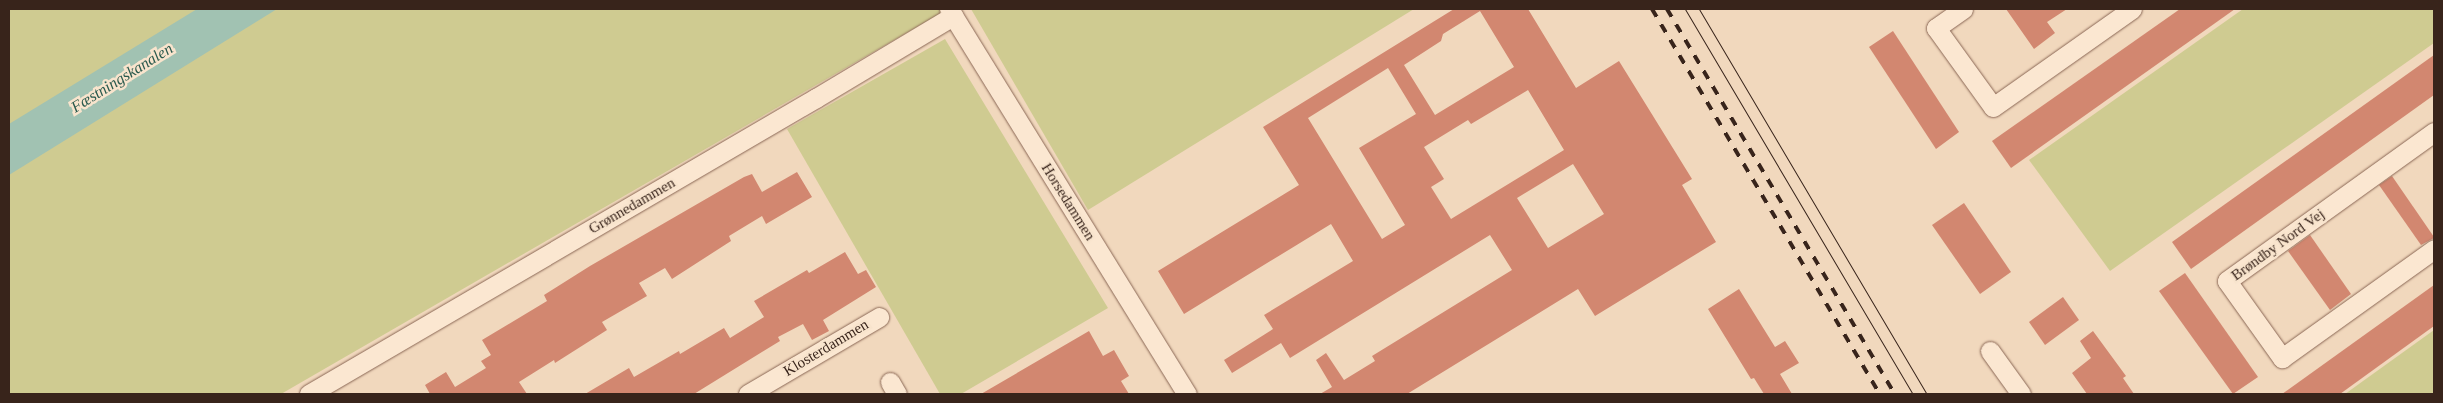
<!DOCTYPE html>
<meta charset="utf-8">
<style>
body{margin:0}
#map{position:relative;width:2443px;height:403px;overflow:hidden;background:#f1d8bd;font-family:Georgia,serif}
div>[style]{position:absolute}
.green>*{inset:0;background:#cfcb91}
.water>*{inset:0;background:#a1c2b2}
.building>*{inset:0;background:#d28770}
.roads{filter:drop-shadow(0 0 1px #8a6755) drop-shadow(0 0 1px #8a6755)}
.minor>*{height:19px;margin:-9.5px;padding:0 9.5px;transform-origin:9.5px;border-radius:9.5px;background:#fbe7d1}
.tram>*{height:1px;margin:-0.5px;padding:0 0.5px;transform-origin:0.5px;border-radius:0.5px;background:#38241b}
.rail>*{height:4px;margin-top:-2px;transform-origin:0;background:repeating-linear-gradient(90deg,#38241b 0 9px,transparent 0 18px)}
span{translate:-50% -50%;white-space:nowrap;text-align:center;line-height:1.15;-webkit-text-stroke:5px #f8e4cd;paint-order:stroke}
.street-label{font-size:15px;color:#38241b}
.water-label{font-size:16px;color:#29594d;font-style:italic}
.frame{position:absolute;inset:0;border:10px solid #38241b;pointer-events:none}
</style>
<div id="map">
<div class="green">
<i style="clip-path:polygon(9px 9px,948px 9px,281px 394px,9px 394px)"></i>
<i style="clip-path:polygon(971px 9px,1414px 9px,1088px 210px)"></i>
<i style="clip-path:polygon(2243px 9px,2434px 9px,2434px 43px,2110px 271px,2029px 160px)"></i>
<i style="clip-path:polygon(945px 39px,1108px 308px,961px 394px,940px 394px,787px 129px)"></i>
<i style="clip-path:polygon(2434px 330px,2434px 394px,2345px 394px)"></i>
</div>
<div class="water">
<i style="clip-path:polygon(197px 9px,277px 9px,9px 175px,9px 124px)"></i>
</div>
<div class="building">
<i style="clip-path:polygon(evenodd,1454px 9px,1528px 9px,1576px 88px,1619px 61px,1692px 179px,1682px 185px,1716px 242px,1595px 316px,1578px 289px,1407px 394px,1320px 394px,1332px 387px,1316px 360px,1326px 353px,1344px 380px,1375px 361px,1372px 356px,1512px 270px,1490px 235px,1290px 358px,1281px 343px,1232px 373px,1224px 360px,1273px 329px,1264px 315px,1353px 261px,1331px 224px,1184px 314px,1158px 271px,1299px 185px,1263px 127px,1454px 9px,1480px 11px,1514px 67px,1435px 115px,1404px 65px,1441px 41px,1443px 34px,1480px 11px,1454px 9px,1388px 68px,1416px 114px,1359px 148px,1405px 225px,1382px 239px,1308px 118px,1388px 68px,1454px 9px,1528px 90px,1564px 150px,1451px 219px,1431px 187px,1444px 179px,1424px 147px,1468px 120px,1471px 124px,1528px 90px,1454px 9px,1573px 164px,1604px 214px,1548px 248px,1517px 198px,1573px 164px)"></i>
<i style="clip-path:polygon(2006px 9px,2067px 9px,2047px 22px,2055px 33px,2034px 49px)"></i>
<i style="clip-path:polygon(2180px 9px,2235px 9px,2011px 168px,1992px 141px)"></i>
<i style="clip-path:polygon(1893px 31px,1959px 132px,1936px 149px,1869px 47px)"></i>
<i style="clip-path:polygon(2434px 55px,2434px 95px,2191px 269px,2172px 242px)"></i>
<i style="clip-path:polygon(797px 172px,812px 197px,766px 224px,762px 216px,729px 236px,731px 241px,672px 279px,665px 268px,639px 283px,647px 296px,602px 322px,607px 330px,555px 363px,554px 360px,519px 382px,527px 394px,430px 394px,425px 385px,446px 372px,455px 387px,486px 368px,481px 361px,491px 355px,482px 340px,547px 301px,544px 295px,590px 266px,744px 177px,752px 174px,762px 192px)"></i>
<i style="clip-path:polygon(2392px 176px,2434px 237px,2434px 238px,2421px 245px,2379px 185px)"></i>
<i style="clip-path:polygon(1964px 203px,2011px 272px,1980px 294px,1932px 225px)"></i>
<i style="clip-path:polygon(2310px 235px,2351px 294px,2330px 310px,2288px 251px)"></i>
<i style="clip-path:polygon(845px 252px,858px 274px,866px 270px,876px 287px,823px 320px,829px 331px,812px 340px,803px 324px,778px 337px,780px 341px,694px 394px,585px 394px,629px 368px,634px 377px,679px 351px,680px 354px,724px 328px,730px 338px,764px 317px,754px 301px,807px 270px,809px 273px)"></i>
<i style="clip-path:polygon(2185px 273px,2258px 377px,2233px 394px,2159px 291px)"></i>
<i style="clip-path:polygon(2434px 285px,2434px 326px,2340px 394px,2282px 394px)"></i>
<i style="clip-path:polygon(1739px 289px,1775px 347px,1785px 341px,1799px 363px,1780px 374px,1792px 394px,1764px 394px,1754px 378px,1751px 379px,1708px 309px)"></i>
<i style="clip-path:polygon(2063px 297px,2079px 320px,2045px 345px,2029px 322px)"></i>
<i style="clip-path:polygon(1089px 331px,1103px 356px,1114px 350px,1129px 376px,1121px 381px,1129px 394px,981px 394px)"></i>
<i style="clip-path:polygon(2093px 331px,2126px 376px,2123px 378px,2134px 394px,2087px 394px,2072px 373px,2091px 358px,2080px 341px)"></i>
</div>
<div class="roads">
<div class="minor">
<i style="left:949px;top:9px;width:453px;rotate:58.3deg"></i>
<i style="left:1963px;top:9px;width:33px;rotate:145deg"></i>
<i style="left:1936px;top:28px;width:97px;rotate:54.2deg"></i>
<i style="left:1993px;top:107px;width:170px;rotate:-35.2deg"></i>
<i style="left:2434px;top:132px;width:255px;rotate:144.3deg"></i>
<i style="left:2227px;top:281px;width:95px;rotate:54.5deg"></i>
<i style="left:2282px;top:358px;width:187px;rotate:-35.6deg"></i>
<i style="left:1990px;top:351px;width:53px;rotate:54.2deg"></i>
<i style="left:890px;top:382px;width:14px;rotate:60deg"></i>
<i style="left:309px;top:394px;width:587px;rotate:-30.28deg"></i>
<i style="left:816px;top:98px;width:160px;rotate:-30.9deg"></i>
<i style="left:748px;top:394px;width:152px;rotate:-30.4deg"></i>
</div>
</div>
<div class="tram">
<i style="left:1685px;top:9px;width:447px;rotate:59.4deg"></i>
<i style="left:1699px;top:9px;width:447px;rotate:59.4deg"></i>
</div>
<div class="rail">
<i style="left:1652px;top:9px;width:447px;rotate:59.4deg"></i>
<i style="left:1667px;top:9px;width:447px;rotate:59.4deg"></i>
</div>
<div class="street-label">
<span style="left:1068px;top:202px;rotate:58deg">Horsedammen</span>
<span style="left:632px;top:206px;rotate:-30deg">Grønnedammen</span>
<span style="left:2278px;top:245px;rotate:-36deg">Brøndby Nord Vej</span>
<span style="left:826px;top:348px;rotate:-31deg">Klosterdammen</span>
</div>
<div class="water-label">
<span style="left:122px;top:78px;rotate:-32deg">Fæstningskanalen</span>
</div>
<div class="frame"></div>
</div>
